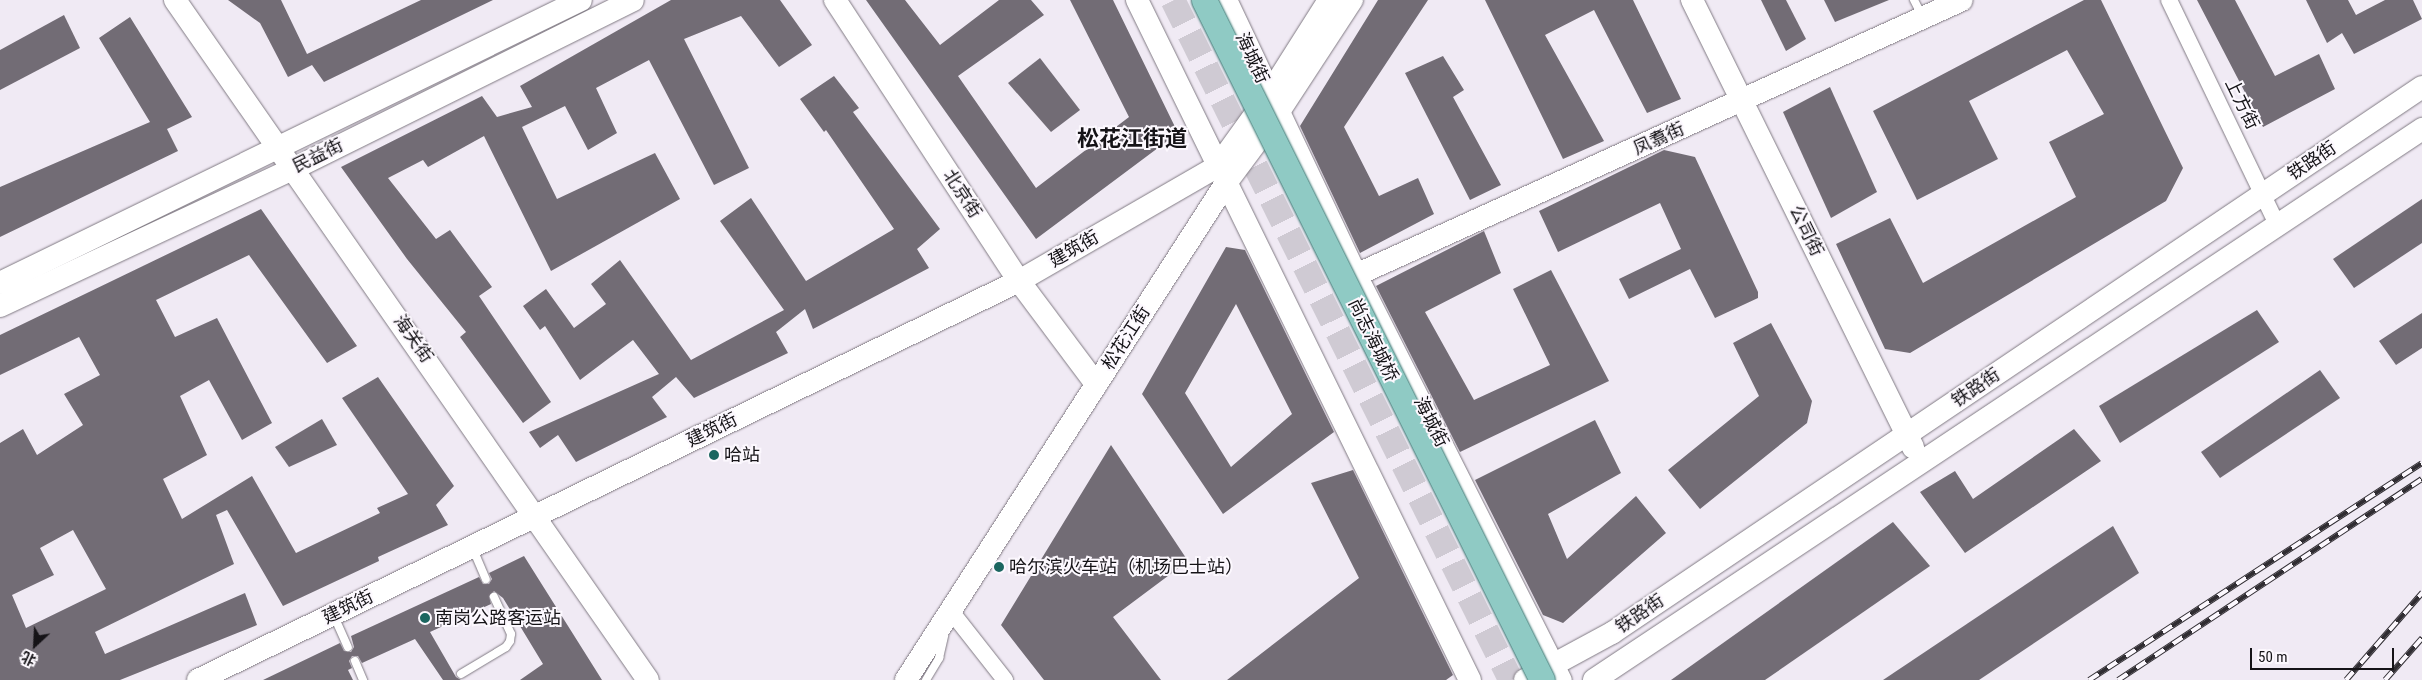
<!DOCTYPE html>
<meta charset="utf-8">
<style>
body{margin:0}
#map{position:relative;width:2422px;height:680px;overflow:hidden;background:#f0eaf4;font-family:"Roboto Condensed","Noto Sans SC",sans-serif}
div>[style]{position:absolute}
.building>*{inset:0;background:#726c75}
.primary-tunnel>*{height:25px;margin-top:-12.5px;transform-origin:0;background:repeating-linear-gradient(90deg,#cfcad3 0 25px,transparent 0 37px)}
.roads{filter:drop-shadow(0 0 1px #807a83) drop-shadow(0 0 1px #807a83)}
.lane>*{height:8px;margin:-4px;padding:0 4px;transform-origin:4px;border-radius:4px;background:#fff}
.street>*{height:16px;margin:-8px;padding:0 8px;transform-origin:8px;border-radius:8px;background:#fff}
.secondary>*{height:22px;margin:-11px;padding:0 11px;transform-origin:11px;border-radius:11px;background:#fff}
.rail>*{height:5.5px;margin-top:-2.75px;transform-origin:0;background:repeating-linear-gradient(90deg,#fcf8fe 0 11px,#302d32 0 22px);box-sizing:border-box;border-block:1px solid #302d32}
.bridges{filter:drop-shadow(0 0 1px #34736e) drop-shadow(0 0 1px #34736e)}
.primary-bridge>*{height:25px;margin:-12.5px;padding:0 12.5px;transform-origin:12.5px;border-radius:12.5px;background:#8fcac4}
.dots>*{width:14px;height:14px;translate:-50% -50%;box-sizing:border-box;border:2px solid #fcf8fe;border-radius:50%}
span{translate:-50% -50%;white-space:nowrap;text-align:center;line-height:1.15;-webkit-text-stroke:4px #fcf8fe;paint-order:stroke}
.street-label{font-size:18px;color:#151317}
.poi-label{font-size:18px;color:#151317}
.left{translate:0 -50%;text-align:left}
.district-label{font-size:22px;color:#151317;font-weight:700}
.north{position:absolute;left:10px;top:620px;width:50px;height:50px;-webkit-text-stroke:4px #fcf8fe;paint-order:stroke;rotate:205deg;font-size:14px;font-weight:700;line-height:20px;text-align:center;color:#151317}
.north::after{content:'';display:block;margin:auto;width:18px;height:22px;background:#151317;clip-path:polygon(50% 0,100% 100%,50% 72%,0 100%)}
.scale{position:absolute;left:2250px;top:648px;width:144px;height:22px;box-sizing:border-box;border:2px solid #151317;border-top:0;padding-left:6px;font-size:15px;line-height:18px;white-space:nowrap;color:#151317;-webkit-text-stroke:4px #fcf8fe;paint-order:stroke}
</style>
<div id="map">
<div class="building">
<i style="clip-path:polygon(228px 0,281px 0,307px 54px,421px 0,493px 0,324px 82px,312px 65px,288px 77px,260px 23px)"></i>
<i style="clip-path:polygon(671px 0,780px 0,812px 45px,779px 67px,741px 16px,684px 39px,749px 168px,714px 185px,649px 60px,596px 88px,617px 133px,588px 150px,565px 106px,522px 127px,557px 199px,655px 153px,680px 199px,551px 271px,484px 136px,428px 167px,423px 160px,388px 178px,436px 239px,450px 230px,492px 287px,479px 296px,551px 402px,523px 423px,460px 337px,466px 332px,407px 259px,341px 167px,482px 96px,497px 117px,532px 107px,520px 86px)"></i>
<i style="clip-path:polygon(866px 0,905px 0,940px 45px,999px 0,1031px 0,1044px 15px,958px 76px,1036px 188px,1129px 117px,1070px 0,1113px 0,1178px 133px,1036px 239px)"></i>
<i style="clip-path:polygon(1378px 0,1428px 0,1344px 127px,1379px 196px,1418px 178px,1434px 214px,1360px 253px,1300px 126px)"></i>
<i style="clip-path:polygon(1485px 0,1633px 0,1681px 99px,1647px 113px,1594px 10px,1545px 35px,1604px 141px,1563px 159px)"></i>
<i style="clip-path:polygon(1761px 0,1786px 0,1806px 39px,1786px 51px)"></i>
<i style="clip-path:polygon(1824px 0,1889px 0,1835px 22px)"></i>
<i style="clip-path:polygon(2084px 0,2101px 0,2183px 168px,2166px 201px,1910px 353px,1885px 349px,1836px 244px,1890px 218px,1923px 283px,2076px 197px,2049px 142px,2104px 114px,2067px 50px,1969px 101px,1998px 159px,1917px 200px,1873px 111px)"></i>
<i style="clip-path:polygon(2197px 0,2235px 0,2275px 76px,2319px 54px,2335px 89px,2263px 127px)"></i>
<i style="clip-path:polygon(2306px 0,2348px 0,2356px 15px,2385px 0,2413px 0,2422px 19px,2354px 54px,2342px 33px,2327px 43px)"></i>
<i style="clip-path:polygon(64px 15px,80px 48px,0 90px,0 50px)"></i>
<i style="clip-path:polygon(130px 17px,192px 117px,167px 129px,178px 151px,0 237px,0 187px,150px 122px,99px 38px)"></i>
<i style="clip-path:polygon(1443px 56px,1464px 90px,1453px 97px,1501px 185px,1470px 200px,1405px 73px)"></i>
<i style="clip-path:polygon(1040px 58px,1080px 110px,1051px 132px,1008px 83px)"></i>
<i style="clip-path:polygon(834px 76px,859px 108px,853px 112px,940px 229px,917px 249px,929px 268px,813px 329px,805px 309px,776px 332px,788px 353px,694px 398px,676px 377px,652px 397px,667px 417px,576px 462px,558px 435px,540px 448px,529px 432px,659px 374px,633px 340px,580px 380px,545px 326px,540px 330px,523px 306px,546px 289px,574px 328px,606px 304px,591px 284px,620px 260px,691px 360px,784px 310px,720px 221px,751px 198px,806px 281px,894px 229px,826px 130px,824px 132px,800px 99px)"></i>
<i style="clip-path:polygon(1830px 87px,1877px 192px,1831px 218px,1783px 112px)"></i>
<i style="clip-path:polygon(1664px 150px,1695px 157px,1758px 292px,1758px 298px,1715px 318px,1690px 269px,1629px 299px,1619px 279px,1681px 249px,1660px 203px,1558px 252px,1539px 211px)"></i>
<i style="clip-path:polygon(2422px 199px,2422px 243px,2354px 288px,2333px 259px)"></i>
<i style="clip-path:polygon(evenodd,261px 209px,357px 346px,327px 363px,249px 255px,156px 300px,175px 337px,217px 318px,272px 423px,242px 440px,209px 380px,180px 396px,207px 455px,163px 479px,182px 519px,252px 476px,296px 553px,380px 513px,377px 508px,408px 494px,342px 398px,378px 377px,454px 486px,436px 505px,448px 525px,378px 557px,379px 561px,283px 606px,227px 510px,216px 515px,234px 564px,95px 632px,105px 654px,245px 593px,257px 625px,120px 680px,0 680px,0 443px,23px 429px,37px 455px,83px 425px,64px 394px,100px 375px,79px 337px,0 375px,0 335px,261px 209px,73px 530px,106px 589px,26px 628px,12px 595px,54px 575px,40px 548px,73px 530px)"></i>
<i style="clip-path:polygon(1484px 231px,1501px 273px,1425px 312px,1474px 400px,1550px 365px,1513px 289px,1551px 270px,1609px 381px,1460px 452px,1376px 286px)"></i>
<i style="clip-path:polygon(evenodd,1226px 247px,1245px 250px,1334px 432px,1223px 514px,1142px 394px,1226px 247px,1236px 304px,1292px 414px,1231px 467px,1185px 393px,1236px 304px)"></i>
<i style="clip-path:polygon(2257px 310px,2279px 342px,2120px 443px,2099px 406px)"></i>
<i style="clip-path:polygon(2422px 313px,2422px 348px,2396px 365px,2379px 341px)"></i>
<i style="clip-path:polygon(1771px 323px,1812px 401px,1807px 423px,1700px 509px,1668px 470px,1759px 396px,1733px 343px)"></i>
<i style="clip-path:polygon(2320px 370px,2340px 398px,2220px 478px,2201px 452px)"></i>
<i style="clip-path:polygon(322px 419px,337px 445px,289px 467px,275px 447px)"></i>
<i style="clip-path:polygon(1595px 420px,1621px 473px,1548px 514px,1567px 559px,1636px 496px,1666px 533px,1563px 623px,1543px 615px,1475px 480px)"></i>
<i style="clip-path:polygon(2074px 429px,2101px 461px,1965px 553px,1920px 492px,1955px 471px,1973px 499px)"></i>
<i style="clip-path:polygon(1111px 445px,1188px 561px,1113px 617px,1161px 680px,1044px 680px,1001px 625px)"></i>
<i style="clip-path:polygon(1353px 470px,1453px 675px,1446px 680px,1227px 680px,1359px 578px,1311px 483px)"></i>
<i style="clip-path:polygon(1893px 522px,1930px 566px,1765px 680px,1671px 680px)"></i>
<i style="clip-path:polygon(2113px 526px,2139px 573px,1979px 680px,1883px 680px)"></i>
<i style="clip-path:polygon(524px 556px,602px 680px,520px 680px,543px 664px,503px 598px,494px 591px,489px 596px,491px 604px,430px 632px,456px 677px,461px 680px,443px 680px,415px 639px,362px 663px,358px 656px,352px 656px,349px 661px,352px 668px,348px 670px,353px 680px,263px 680px,340px 643px,344px 651px,351px 652px,354px 647px,351px 636px,479px 577px,483px 584px,489px 584px,492px 579px,489px 573px)"></i>
</div>
<div class="primary-tunnel">
<i style="left:1173px;top:0;width:759px;rotate:63.57deg"></i>
</div>
<div class="roads">
<div class="lane">
<i style="left:1914px;top:0;width:18px;rotate:63deg"></i>
<i style="left:473px;top:549px;width:33px;rotate:67deg"></i>
<i style="left:334px;top:616px;width:34px;rotate:66deg"></i>
<i style="left:355px;top:661px;width:21px;rotate:67deg"></i>
<i style="left:461px;top:674px;width:52px;rotate:-31deg"></i>
<i style="left:506px;top:647px;width:7px;rotate:-56deg"></i>
<i style="left:510px;top:641px;width:7px;rotate:-82deg"></i>
<i style="left:511px;top:634px;width:41px;rotate:-114.7deg"></i>
<i style="left:926px;top:680px;width:26px;rotate:-59deg"></i>
<i style="left:939px;top:658px;width:23px;rotate:-77deg"></i>
</div>
<div class="street">
<i style="left:2169px;top:0;width:251px;rotate:64.3deg"></i>
<i style="left:950px;top:610px;width:89px;rotate:51.8deg"></i>
</div>
<div class="secondary">
<i style="left:175px;top:0;width:828px;rotate:55.18deg"></i>
<i style="left:835px;top:0;width:336px;rotate:56.8deg"></i>
<i style="left:1019px;top:281px;width:129px;rotate:53.2deg"></i>
<i style="left:1137px;top:0;width:757px;rotate:63.91deg"></i>
<i style="left:1226px;top:0;width:304px;rotate:64.7deg"></i>
<i style="left:1356px;top:275px;width:454px;rotate:63.2deg"></i>
<i style="left:1692px;top:0;width:499px;rotate:63.7deg"></i>
<i style="left:1356px;top:275px;width:665px;rotate:-24.41deg"></i>
<i style="left:0;top:283px;width:646px;rotate:-25.97deg"></i>
<i style="left:0;top:306px;width:326px;rotate:-25.1deg"></i>
<i style="left:295px;top:168px;width:377px;rotate:-26.4deg"></i>
<i style="left:198px;top:680px;width:913px;rotate:-25.92deg"></i>
<i style="left:1019px;top:281px;width:230px;rotate:-30deg"></i>
<i style="left:1218px;top:166px;width:87px;rotate:-54.3deg"></i>
<i style="left:1269px;top:95px;width:112px;rotate:-57.7deg"></i>
<i style="left:906px;top:680px;width:591px;rotate:-57.22deg"></i>
<i style="left:1226px;top:183px;width:87px;rotate:-53.4deg"></i>
<i style="left:1278px;top:113px;width:135px;rotate:-56.8deg"></i>
<i style="left:1525px;top:680px;width:99px;rotate:-28.4deg"></i>
<i style="left:1612px;top:633px;width:977px;rotate:-33.98deg"></i>
<i style="left:1594px;top:680px;width:995px;rotate:-33.64deg"></i>
</div>
</div>
<div class="rail">
<i style="left:2089px;top:680px;width:397px;rotate:-33.1deg"></i>
<i style="left:2118px;top:680px;width:364px;rotate:-33.5deg"></i>
<i style="left:2346px;top:680px;width:116px;rotate:-48.9deg"></i>
<i style="left:2385px;top:680px;width:56px;rotate:-48.6deg"></i>
</div>
<div class="bridges">
<div class="primary-bridge">
<i style="left:1204px;top:0;width:759px;rotate:63.57deg"></i>
</div>
</div>
<div class="dots">
<i style="left:714px;top:455px;background:#1b6660"></i>
<i style="left:999px;top:567px;background:#1b6660"></i>
<i style="left:425px;top:618px;background:#1b6660"></i>
</div>
<div class="street-label">
<span style="left:1252px;top:58px;rotate:65deg">海城街</span>
<span style="left:2242px;top:104px;rotate:64deg">上方街</span>
<span style="left:1659px;top:139px;rotate:-24deg">凤翥街</span>
<span style="left:318px;top:156px;rotate:-26deg">民益街</span>
<span style="left:2312px;top:161px;rotate:-34deg">铁路街</span>
<span style="left:962px;top:194px;rotate:57deg">北京街</span>
<span style="left:1806px;top:231px;rotate:64deg">公司街</span>
<span style="left:1074px;top:249px;rotate:-30deg">建筑街</span>
<span style="left:1126px;top:338px;rotate:-57deg">松花江街</span>
<span style="left:413px;top:339px;rotate:55deg">海关街</span>
<span style="left:1373px;top:340px;rotate:64deg">尚志海城桥</span>
<span style="left:1976px;top:388px;rotate:-34deg">铁路街</span>
<span style="left:1431px;top:422px;rotate:63deg">海城街</span>
<span style="left:712px;top:430px;rotate:-26deg">建筑街</span>
<span style="left:348px;top:607px;rotate:-26deg">建筑街</span>
<span style="left:1640px;top:614px;rotate:-34deg">铁路街</span>
</div>
<div class="poi-label">
<span class="left" style="left:724px;top:455px">哈站</span>
<span class="left" style="left:1009px;top:567px">哈尔滨火车站（机场巴士站）</span>
<span class="left" style="left:435px;top:618px">南岗公路客运站</span>
</div>
<div class="district-label">
<span style="left:1132px;top:139px">松花江街道</span>
</div>
<div class="north">北</div>
<div class="scale">50 m</div>
</div>
